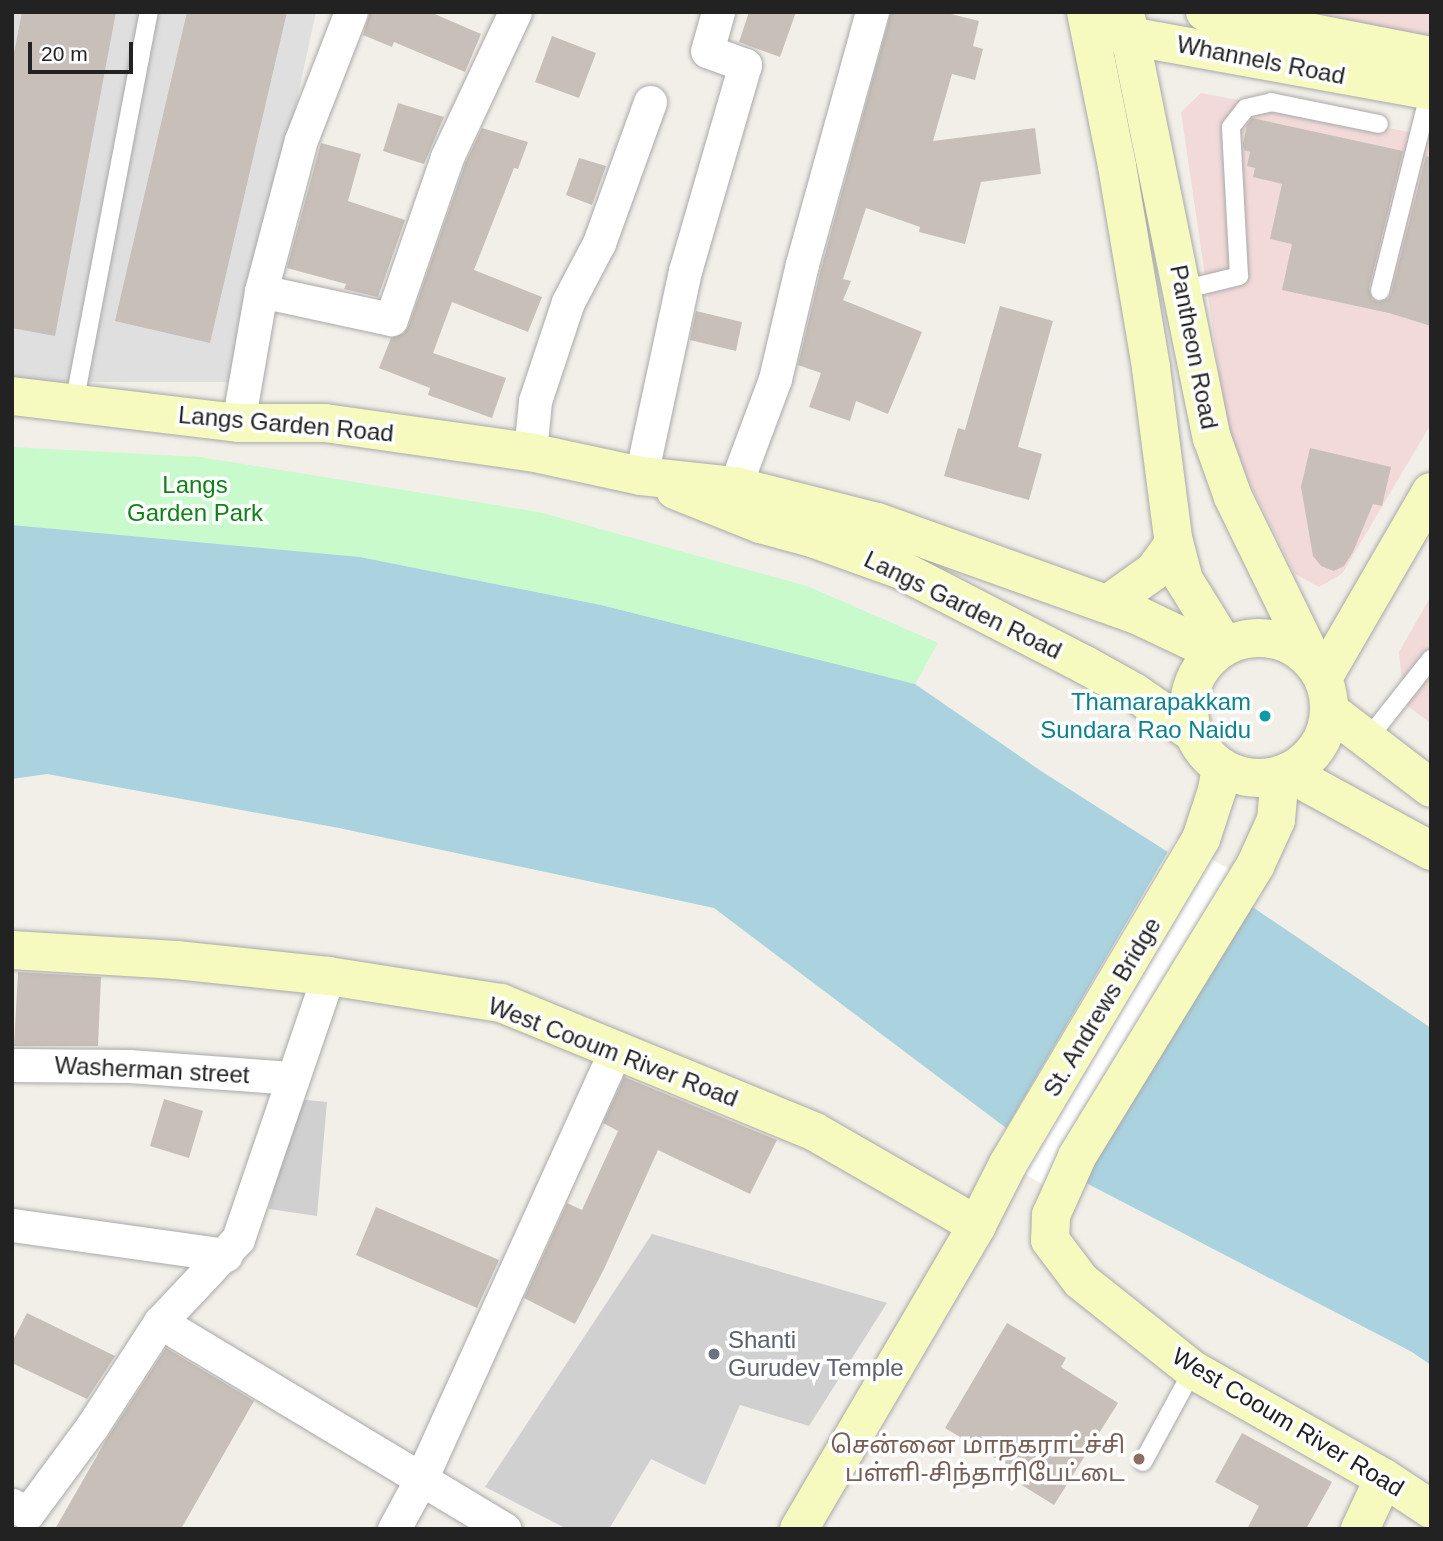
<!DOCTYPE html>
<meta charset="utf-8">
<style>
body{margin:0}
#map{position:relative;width:1443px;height:1541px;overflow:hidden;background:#f2efe9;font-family:Arial,"Noto Sans Tamil",sans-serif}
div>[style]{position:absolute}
.residential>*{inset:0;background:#e0dfdf}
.commercial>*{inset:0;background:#f2dad9}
.religious>*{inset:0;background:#d0d0d0}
.park>*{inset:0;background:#c8facc}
.water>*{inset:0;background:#aad3df}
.pier>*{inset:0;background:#fff}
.building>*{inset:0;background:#c7bfb8}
.roads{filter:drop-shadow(0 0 2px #a9a9a9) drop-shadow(0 0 2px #a9a9a9)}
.lane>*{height:18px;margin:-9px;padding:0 9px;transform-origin:9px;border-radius:9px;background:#fff}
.street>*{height:33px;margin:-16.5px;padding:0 16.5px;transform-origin:16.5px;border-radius:16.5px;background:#fff}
.secondary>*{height:38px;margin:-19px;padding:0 19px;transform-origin:19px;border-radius:19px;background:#f7fabf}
.secondary>.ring{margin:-19px;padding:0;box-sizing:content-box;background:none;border:38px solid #f7fabf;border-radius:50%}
.dots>*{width:19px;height:19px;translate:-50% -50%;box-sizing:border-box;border:4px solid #fff;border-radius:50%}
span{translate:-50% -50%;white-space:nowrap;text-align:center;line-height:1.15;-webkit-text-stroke:7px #fff;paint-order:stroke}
.street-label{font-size:24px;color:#222}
.park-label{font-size:24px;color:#0c8416}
.culture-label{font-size:24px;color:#0d838f}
.right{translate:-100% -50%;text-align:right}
.worship-label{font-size:24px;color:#5b616d}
.left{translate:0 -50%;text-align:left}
.education-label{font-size:24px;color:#785e54}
.frame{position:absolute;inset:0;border:14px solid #222;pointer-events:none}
.scale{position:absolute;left:28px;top:42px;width:105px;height:32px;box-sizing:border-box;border:4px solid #222;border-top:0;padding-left:9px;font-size:21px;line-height:24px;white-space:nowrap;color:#222;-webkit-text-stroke:5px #fff;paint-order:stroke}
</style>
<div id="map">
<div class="residential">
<i style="clip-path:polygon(12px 12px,316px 12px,236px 382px,12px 382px)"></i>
</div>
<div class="commercial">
<i style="clip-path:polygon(1276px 12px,1431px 12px,1431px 41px)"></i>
<i style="clip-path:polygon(1201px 93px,1431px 136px,1431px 424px,1342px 574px,1319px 587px,1295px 574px,1229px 440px,1181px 112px)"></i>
<i style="clip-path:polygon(1431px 596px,1431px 724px,1404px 703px,1399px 652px)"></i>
</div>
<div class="religious">
<i style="clip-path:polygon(296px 1099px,327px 1102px,317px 1216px,269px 1209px)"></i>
<i style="clip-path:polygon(652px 1234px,887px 1303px,809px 1426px,740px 1405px,705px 1485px,651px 1459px,609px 1529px,567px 1529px,485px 1487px)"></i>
</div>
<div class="park">
<i style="clip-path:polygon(12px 447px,200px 457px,539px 512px,807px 586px,938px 643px,915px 684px,601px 605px,360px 557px,12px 525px)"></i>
</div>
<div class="water">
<i style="clip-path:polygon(12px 525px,360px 557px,601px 605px,915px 684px,1041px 771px,1232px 893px,1431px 1028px,1431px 1365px,1412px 1352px,1063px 1171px,714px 908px,339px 828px,47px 774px,12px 779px)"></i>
</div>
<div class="pier">
<i style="clip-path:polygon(1176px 838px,1237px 874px,1052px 1190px,991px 1154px)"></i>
</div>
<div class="building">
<i style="clip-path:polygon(22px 12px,116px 12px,55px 336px,12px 328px,12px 63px)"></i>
<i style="clip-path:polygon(187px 12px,287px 12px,210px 343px,115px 321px)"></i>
<i style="clip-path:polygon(370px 12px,430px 12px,481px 34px,465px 72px,394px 42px,392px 47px,363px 35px)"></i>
<i style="clip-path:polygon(749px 12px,796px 12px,780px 57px,739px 42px)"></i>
<i style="clip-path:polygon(891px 12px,943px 12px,979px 21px,973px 46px,983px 49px,975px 80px,952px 74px,933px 141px,1035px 128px,1041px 174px,981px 182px,965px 244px,919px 232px,920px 227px,866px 208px,843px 279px,851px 281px,843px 300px,922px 332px,888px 414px,856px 401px,850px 421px,809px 407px,821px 373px,798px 365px,821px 269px)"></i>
<i style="clip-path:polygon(552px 36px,596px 53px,579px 98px,535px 82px)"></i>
<i style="clip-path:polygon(398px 103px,444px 117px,424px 164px,383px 151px)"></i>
<i style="clip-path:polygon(1252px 118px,1403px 151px,1369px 288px,1372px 299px,1378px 302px,1388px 299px,1391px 294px,1426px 156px,1431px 157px,1431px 326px,1389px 313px,1282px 290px,1292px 244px,1270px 239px,1282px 184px,1253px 177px,1255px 168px,1247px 166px,1250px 152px,1244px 150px,1243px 144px,1247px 125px)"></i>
<i style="clip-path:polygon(482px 128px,528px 142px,518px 169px,514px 168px,474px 270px,542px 297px,528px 332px,452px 302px,433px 353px,506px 378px,492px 418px,428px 395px,430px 388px,379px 368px,391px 338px,404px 333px,409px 325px,465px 164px)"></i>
<i style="clip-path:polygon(321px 143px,361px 154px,348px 201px,405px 220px,378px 297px,344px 289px,346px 284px,287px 268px)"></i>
<i style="clip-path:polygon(579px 158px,606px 166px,592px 205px,566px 195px)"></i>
<i style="clip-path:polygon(1000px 306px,1053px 321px,1018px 447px,1042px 454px,1029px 500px,944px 476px,958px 428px,965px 430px)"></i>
<i style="clip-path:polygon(696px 311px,742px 322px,736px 351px,690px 340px)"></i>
<i style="clip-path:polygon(1310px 448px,1391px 467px,1382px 506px,1373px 504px,1353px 552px,1344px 566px,1334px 571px,1321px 566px,1313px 556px,1301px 487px)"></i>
<i style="clip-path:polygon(18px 972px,101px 977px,98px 1046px,14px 1046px)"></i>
<i style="clip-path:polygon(624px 1077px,777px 1140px,750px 1194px,658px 1150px,604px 1269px,575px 1324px,524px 1298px,567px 1203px,582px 1210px,618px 1131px,603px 1123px)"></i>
<i style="clip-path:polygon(164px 1099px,203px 1111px,189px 1158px,150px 1146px)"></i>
<i style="clip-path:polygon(376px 1207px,499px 1260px,477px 1308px,356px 1255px)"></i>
<i style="clip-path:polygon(27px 1313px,115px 1356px,87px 1399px,12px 1363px,12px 1342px)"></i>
<i style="clip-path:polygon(1007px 1323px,1066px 1358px,1061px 1367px,1118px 1403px,1054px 1505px,1007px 1476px,1012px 1468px,945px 1428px)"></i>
<i style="clip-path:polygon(166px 1348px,254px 1401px,181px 1529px,55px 1529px,106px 1440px)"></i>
<i style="clip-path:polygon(1242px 1433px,1332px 1482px,1306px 1529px,1247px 1529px,1259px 1506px,1215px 1482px)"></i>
</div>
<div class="roads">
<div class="lane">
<i style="left:1182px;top:290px;width:59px;rotate:-13.8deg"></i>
<i style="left:1239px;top:276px;width:149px;rotate:-93.1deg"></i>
<i style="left:1231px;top:127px;width:24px;rotate:-52deg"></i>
<i style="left:1246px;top:108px;width:26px;rotate:-13deg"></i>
<i style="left:1271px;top:102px;width:110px;rotate:11.5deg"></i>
<i style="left:1380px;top:291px;width:206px;rotate:-76deg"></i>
<i style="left:74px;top:404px;width:399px;rotate:-79.2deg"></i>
<i style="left:1366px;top:741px;width:105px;rotate:-51.6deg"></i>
<i style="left:1143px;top:1462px;width:105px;rotate:-61.5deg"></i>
</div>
<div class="street">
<i style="left:261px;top:291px;width:133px;rotate:12.2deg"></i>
<i style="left:391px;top:319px;width:171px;rotate:-70.9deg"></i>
<i style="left:447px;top:157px;width:160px;rotate:-64.9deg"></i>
<i style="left:238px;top:423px;width:134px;rotate:-80.1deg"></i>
<i style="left:261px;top:291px;width:156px;rotate:-75.2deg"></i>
<i style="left:301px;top:140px;width:137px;rotate:-68.7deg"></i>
<i style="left:530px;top:452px;width:51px;rotate:-84.4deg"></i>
<i style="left:535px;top:401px;width:104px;rotate:-71.6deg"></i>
<i style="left:568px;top:302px;width:67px;rotate:-62.3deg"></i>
<i style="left:599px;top:243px;width:150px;rotate:-70.1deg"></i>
<i style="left:641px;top:476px;width:210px;rotate:-77.9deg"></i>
<i style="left:685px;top:271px;width:215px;rotate:-73.8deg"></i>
<i style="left:745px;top:65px;width:40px;rotate:-159.8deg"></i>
<i style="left:707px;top:51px;width:41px;rotate:-74.2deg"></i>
<i style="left:735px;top:486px;width:114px;rotate:-69.5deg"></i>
<i style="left:775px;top:379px;width:118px;rotate:-76.8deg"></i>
<i style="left:802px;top:264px;width:262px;rotate:-74.5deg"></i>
<i style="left:12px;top:1065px;width:117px;rotate:0.5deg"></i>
<i style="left:129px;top:1066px;width:162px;rotate:4.2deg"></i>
<i style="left:12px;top:1225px;width:216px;rotate:8deg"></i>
<i style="left:160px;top:1322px;width:402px;rotate:31deg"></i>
<i style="left:12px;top:1505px;width:18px;rotate:27deg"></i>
<i style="left:28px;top:1513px;width:109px;rotate:-53.5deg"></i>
<i style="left:93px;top:1425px;width:123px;rotate:-57deg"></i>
<i style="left:160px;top:1322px;width:114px;rotate:-46.8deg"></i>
<i style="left:238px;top:1239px;width:278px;rotate:-71.1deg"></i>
<i style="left:394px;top:1529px;width:57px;rotate:-61.6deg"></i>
<i style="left:421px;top:1479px;width:470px;rotate:-65.6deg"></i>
</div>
<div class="secondary">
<i style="left:1086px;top:12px;width:157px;rotate:78.6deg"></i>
<i style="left:1117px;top:166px;width:205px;rotate:80.4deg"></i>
<i style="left:1151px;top:368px;width:171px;rotate:82.6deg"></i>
<i style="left:1173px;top:538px;width:43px;rotate:75.3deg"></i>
<i style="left:1184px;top:580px;width:78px;rotate:58.2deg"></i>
<i style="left:1125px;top:12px;width:435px;rotate:78.5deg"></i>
<i style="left:1212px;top:438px;width:63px;rotate:70.4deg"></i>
<i style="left:1233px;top:497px;width:187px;rotate:64deg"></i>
<i style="left:1205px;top:12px;width:230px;rotate:11deg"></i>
<i style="left:1107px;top:32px;width:329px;rotate:10.3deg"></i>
<i style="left:12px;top:396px;width:228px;rotate:6.8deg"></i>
<i style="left:238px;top:423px;width:87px"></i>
<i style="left:325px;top:423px;width:207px;rotate:8.1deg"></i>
<i style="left:530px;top:452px;width:114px;rotate:12.2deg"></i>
<i style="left:641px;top:476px;width:95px;rotate:6.1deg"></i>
<i style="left:735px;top:486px;width:146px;rotate:14.2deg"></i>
<i style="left:877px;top:522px;width:276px;rotate:19.7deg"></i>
<i style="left:1137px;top:615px;width:86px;rotate:25.4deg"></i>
<i style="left:675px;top:490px;width:92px;rotate:21.8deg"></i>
<i style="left:760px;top:524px;width:57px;rotate:15.3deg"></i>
<i style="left:815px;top:539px;width:89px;rotate:19.7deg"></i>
<i style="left:899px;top:569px;width:209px;rotate:27.3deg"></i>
<i style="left:1085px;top:665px;width:56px;rotate:28.9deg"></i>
<i style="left:1134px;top:692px;width:72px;rotate:34.8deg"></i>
<i style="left:1108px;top:604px;width:57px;rotate:-35.7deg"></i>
<i style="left:1154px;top:571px;width:34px;rotate:-54deg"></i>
<i class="ring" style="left:1189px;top:638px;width:102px;height:102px"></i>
<i style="left:1323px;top:678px;width:215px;rotate:-59.9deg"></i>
<i style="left:1329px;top:710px;width:128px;rotate:37.4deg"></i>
<i style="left:1287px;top:772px;width:164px;rotate:28.7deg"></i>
<i style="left:1280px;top:775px;width:45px;rotate:95.1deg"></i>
<i style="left:1276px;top:820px;width:51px;rotate:114.5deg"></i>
<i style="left:1255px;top:866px;width:341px;rotate:121.5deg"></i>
<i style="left:1077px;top:1157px;width:64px;rotate:114.1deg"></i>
<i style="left:1051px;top:1215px;width:25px;rotate:92deg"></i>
<i style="left:1050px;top:1240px;width:51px;rotate:52.9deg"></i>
<i style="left:1081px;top:1281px;width:143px;rotate:38.5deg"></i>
<i style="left:1193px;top:1370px;width:219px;rotate:29.5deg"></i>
<i style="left:1384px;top:1478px;width:56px;rotate:33.4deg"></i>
<i style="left:12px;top:950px;width:164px;rotate:3.5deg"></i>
<i style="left:176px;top:960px;width:153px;rotate:6deg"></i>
<i style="left:328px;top:976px;width:175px;rotate:8.9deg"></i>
<i style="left:501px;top:1003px;width:339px;rotate:22.3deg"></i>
<i style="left:815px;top:1132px;width:187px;rotate:29.9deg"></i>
<i style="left:799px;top:1529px;width:352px;rotate:-59.6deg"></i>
<i style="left:977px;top:1225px;width:68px;rotate:-63.1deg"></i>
<i style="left:1008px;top:1164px;width:378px;rotate:-59.3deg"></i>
<i style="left:1201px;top:839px;width:52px;rotate:-71.9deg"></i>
<i style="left:1217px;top:790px;width:23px;rotate:-80deg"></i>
<i style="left:1360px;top:1529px;width:56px;rotate:-64.8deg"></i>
</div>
</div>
<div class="dots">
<i style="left:1265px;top:716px;background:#0f9aa8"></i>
<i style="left:714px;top:1354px;background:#6b7280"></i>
<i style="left:1139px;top:1459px;background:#8d6e63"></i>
</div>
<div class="street-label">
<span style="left:1261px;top:60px;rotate:11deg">Whannels Road</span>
<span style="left:1194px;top:347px;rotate:79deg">Pantheon Road</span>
<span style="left:286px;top:424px;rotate:5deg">Langs Garden Road</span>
<span style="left:963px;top:605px;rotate:26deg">Langs Garden Road</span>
<span style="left:1102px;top:1007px;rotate:-59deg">St. Andrews Bridge</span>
<span style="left:613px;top:1052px;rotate:21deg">West Cooum River Road</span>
<span style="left:152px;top:1070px;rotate:3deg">Washerman street</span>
<span style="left:1288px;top:1422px;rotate:31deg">West Cooum River Road</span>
</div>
<div class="park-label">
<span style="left:195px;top:499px">Langs<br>Garden Park</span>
</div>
<div class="culture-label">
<span class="right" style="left:1251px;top:716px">Thamarapakkam<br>Sundara Rao Naidu</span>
</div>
<div class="worship-label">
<span class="left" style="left:728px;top:1354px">Shanti<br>Gurudev Temple</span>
</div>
<div class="education-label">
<span class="right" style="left:1125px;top:1459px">சென்னை மாநகராட்ச்சி<br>பள்ளி-சிந்தாரிபேட்டை</span>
</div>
<div class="frame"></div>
<div class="scale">20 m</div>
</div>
